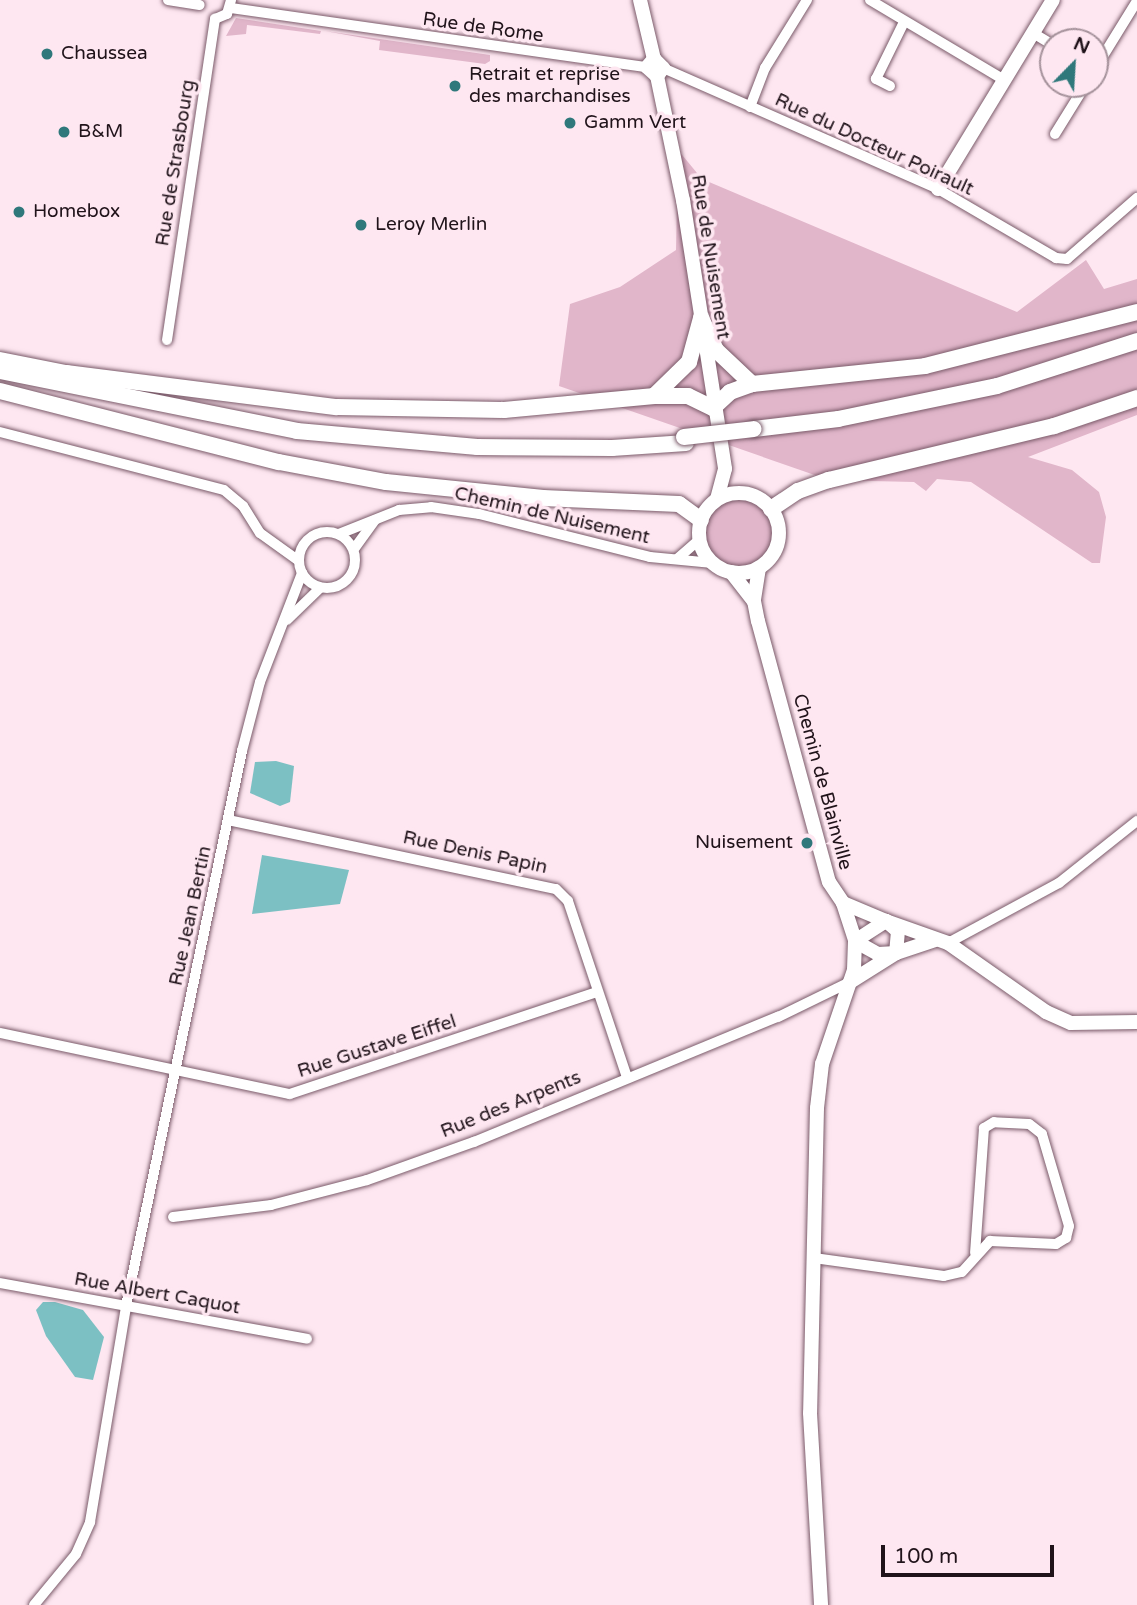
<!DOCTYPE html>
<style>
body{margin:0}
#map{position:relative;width:1137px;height:1605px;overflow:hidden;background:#fee7f1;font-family:"Varela Round",sans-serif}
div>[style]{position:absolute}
.green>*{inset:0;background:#e1b6ca}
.round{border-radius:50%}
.water>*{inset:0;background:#7cc0c3}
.roads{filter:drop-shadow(0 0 2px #7a5a69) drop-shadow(0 0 2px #7a5a69)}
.street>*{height:10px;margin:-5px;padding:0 5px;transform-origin:5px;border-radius:5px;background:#fff}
.street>.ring{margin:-5px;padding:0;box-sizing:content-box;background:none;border:10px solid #fff;border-radius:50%}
.secondary>*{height:14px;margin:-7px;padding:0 7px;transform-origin:7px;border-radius:7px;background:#fff}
.secondary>.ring{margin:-7px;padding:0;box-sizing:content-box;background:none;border:14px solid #fff;border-radius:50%}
.primary>*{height:16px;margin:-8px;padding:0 8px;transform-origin:8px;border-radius:8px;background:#fff}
.bridges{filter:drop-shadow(0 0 2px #7a5a69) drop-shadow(0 0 2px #7a5a69)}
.primary-bridge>*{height:16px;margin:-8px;padding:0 8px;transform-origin:8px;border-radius:8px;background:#fff}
.dots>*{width:19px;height:19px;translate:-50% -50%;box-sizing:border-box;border:4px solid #fee7f1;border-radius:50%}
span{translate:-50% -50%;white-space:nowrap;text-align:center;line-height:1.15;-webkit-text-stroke:7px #fee7f1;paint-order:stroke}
.street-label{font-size:19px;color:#20131a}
.poi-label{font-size:19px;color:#20131a}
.left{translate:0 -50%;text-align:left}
.right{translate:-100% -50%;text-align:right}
.north{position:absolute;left:1039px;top:28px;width:70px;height:70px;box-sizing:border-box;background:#fee7f1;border:2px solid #a5929b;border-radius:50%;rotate:24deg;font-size:19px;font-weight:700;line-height:28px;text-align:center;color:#20131a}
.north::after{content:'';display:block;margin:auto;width:24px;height:32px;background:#2f787b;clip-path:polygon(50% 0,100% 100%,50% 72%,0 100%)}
.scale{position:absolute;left:881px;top:1545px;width:173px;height:32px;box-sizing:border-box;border:4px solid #20131a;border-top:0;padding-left:9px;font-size:21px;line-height:24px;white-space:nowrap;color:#20131a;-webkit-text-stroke:5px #fee7f1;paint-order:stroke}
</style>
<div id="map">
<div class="green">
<i style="clip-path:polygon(236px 18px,321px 31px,320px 34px,247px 25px,246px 34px,226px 36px)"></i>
<i style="clip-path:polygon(325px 31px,490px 55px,490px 61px,485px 64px,379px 50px,380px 41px)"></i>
<i style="clip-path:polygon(678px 150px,702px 179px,1017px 312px,1086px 260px,1104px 289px,1137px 279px,1137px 415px,1028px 457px,1072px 470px,1099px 492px,1106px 517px,1100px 563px,1092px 563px,971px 482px,937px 479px,926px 491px,914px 482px,829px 480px,559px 386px,570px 304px,620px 287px,676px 250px)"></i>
<i class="round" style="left:705px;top:497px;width:70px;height:70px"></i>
</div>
<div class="water">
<i style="clip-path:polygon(276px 761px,294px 766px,290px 802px,280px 806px,250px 793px,255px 762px)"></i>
<i style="clip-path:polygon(262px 855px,349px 870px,340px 904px,252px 914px)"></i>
<i style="clip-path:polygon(55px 1302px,83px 1310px,104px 1337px,93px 1380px,75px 1377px,46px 1336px,36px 1310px,43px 1302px)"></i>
</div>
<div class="roads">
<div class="street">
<i style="left:168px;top:0;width:32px;rotate:9deg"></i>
<i style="left:870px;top:0;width:156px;rotate:30.8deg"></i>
<i style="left:231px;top:8px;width:420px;rotate:8.1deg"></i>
<i style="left:215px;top:19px;width:13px;rotate:-23deg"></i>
<i style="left:227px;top:14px;width:15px;rotate:-74deg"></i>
<i style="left:1033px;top:33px;width:23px;rotate:31deg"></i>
<i style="left:663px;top:68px;width:300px;rotate:23.7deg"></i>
<i style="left:938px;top:189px;width:137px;rotate:30.3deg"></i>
<i style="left:1056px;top:258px;width:11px;rotate:5deg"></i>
<i style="left:1067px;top:259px;width:93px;rotate:-41.1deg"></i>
<i style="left:1095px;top:69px;width:80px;rotate:-58.3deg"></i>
<i style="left:890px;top:86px;width:16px;rotate:-153deg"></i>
<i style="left:876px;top:79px;width:64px;rotate:-63.8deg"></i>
<i style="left:750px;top:107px;width:42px;rotate:-69deg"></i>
<i style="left:765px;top:68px;width:80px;rotate:-58.3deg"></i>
<i style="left:1055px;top:134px;width:59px;rotate:-58.2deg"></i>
<i style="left:167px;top:340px;width:325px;rotate:-81.5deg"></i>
<i style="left:0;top:432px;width:231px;rotate:14.5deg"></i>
<i style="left:224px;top:490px;width:25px;rotate:40deg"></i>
<i style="left:243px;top:506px;width:32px;rotate:58deg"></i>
<i style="left:260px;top:533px;width:48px;rotate:35.7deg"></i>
<i class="ring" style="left:299px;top:532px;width:46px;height:46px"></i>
<i style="left:339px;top:534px;width:65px;rotate:-21.8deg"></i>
<i style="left:399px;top:510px;width:32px;rotate:-5deg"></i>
<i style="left:431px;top:507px;width:49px;rotate:8.3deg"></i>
<i style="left:479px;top:514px;width:176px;rotate:14.1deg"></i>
<i style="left:650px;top:557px;width:63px;rotate:5.4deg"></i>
<i style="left:354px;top:549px;width:36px;rotate:-54deg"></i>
<i style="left:677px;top:559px;width:30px;rotate:-41deg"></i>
<i style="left:287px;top:620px;width:46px;rotate:-44.1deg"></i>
<i style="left:228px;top:820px;width:335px;rotate:11.9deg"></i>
<i style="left:556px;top:889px;width:17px;rotate:45deg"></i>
<i style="left:568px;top:901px;width:186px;rotate:71.5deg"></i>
<i style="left:948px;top:943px;width:126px;rotate:-28.4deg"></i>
<i style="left:1059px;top:883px;width:100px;rotate:-38.5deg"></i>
<i style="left:0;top:1033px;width:296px;rotate:11.9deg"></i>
<i style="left:290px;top:1094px;width:324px;rotate:-18.4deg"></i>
<i style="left:173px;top:1217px;width:99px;rotate:-7deg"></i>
<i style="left:271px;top:1205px;width:99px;rotate:-14.6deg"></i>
<i style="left:367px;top:1180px;width:114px;rotate:-19.6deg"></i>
<i style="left:474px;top:1142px;width:329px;rotate:-22.4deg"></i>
<i style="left:778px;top:1017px;width:80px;rotate:-25.9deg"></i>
<i style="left:814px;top:1258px;width:131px;rotate:7.9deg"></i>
<i style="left:944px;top:1276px;width:18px;rotate:-13deg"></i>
<i style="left:962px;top:1272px;width:42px;rotate:-47.9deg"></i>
<i style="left:990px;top:1241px;width:66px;rotate:2.6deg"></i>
<i style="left:1056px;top:1244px;width:12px;rotate:-31deg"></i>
<i style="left:1066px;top:1238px;width:12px;rotate:-76deg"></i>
<i style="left:1069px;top:1226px;width:96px;rotate:-106.4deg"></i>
<i style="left:1042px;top:1134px;width:16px;rotate:-142deg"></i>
<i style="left:1029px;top:1124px;width:35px;rotate:-177deg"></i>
<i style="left:994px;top:1122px;width:12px;rotate:149deg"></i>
<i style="left:984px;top:1128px;width:125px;rotate:94.1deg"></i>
<i style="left:0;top:1283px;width:312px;rotate:10.3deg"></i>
<i style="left:34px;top:1605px;width:66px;rotate:-50.5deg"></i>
<i style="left:76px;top:1554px;width:35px;rotate:-66deg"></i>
<i style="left:90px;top:1522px;width:219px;rotate:-80.5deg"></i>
<i style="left:126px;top:1306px;width:567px;rotate:-78.19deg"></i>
<i style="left:242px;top:751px;width:71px;rotate:-75.4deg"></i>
<i style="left:260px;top:682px;width:117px;rotate:-68.9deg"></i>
</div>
<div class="secondary">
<i style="left:640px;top:0;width:61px;rotate:76.7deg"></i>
<i style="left:657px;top:76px;width:13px;rotate:-138deg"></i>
<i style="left:647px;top:67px;width:11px;rotate:-49deg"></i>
<i style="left:654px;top:59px;width:13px;rotate:45deg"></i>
<i style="left:663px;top:68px;width:10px;rotate:127deg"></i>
<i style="left:657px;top:76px;width:127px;rotate:78.2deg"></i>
<i style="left:683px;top:200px;width:272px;rotate:81.1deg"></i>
<i style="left:725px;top:469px;width:31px;rotate:105deg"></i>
<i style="left:938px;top:189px;width:221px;rotate:-58.7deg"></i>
<i class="ring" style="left:699px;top:493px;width:66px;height:66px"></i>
<i style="left:759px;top:568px;width:33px;rotate:99deg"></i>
<i style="left:754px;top:601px;width:20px;rotate:79deg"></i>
<i style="left:758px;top:621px;width:270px;rotate:74.8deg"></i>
<i style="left:829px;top:882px;width:25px;rotate:56deg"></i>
<i style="left:843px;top:903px;width:40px;rotate:72deg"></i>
<i style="left:855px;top:941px;width:29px;rotate:92deg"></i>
<i style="left:854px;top:970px;width:99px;rotate:108.8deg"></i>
<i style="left:822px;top:1064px;width:44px;rotate:96.5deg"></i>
<i style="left:817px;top:1108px;width:305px;rotate:91.3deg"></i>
<i style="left:810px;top:1413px;width:192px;rotate:86.7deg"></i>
<i style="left:731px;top:572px;width:37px;rotate:52deg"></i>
<i style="left:843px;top:903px;width:47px;rotate:22.7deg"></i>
<i style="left:886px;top:921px;width:16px;rotate:40deg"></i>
<i style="left:898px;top:931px;width:22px;rotate:95deg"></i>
<i style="left:896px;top:953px;width:18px;rotate:177deg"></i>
<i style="left:878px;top:954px;width:26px;rotate:-151deg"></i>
<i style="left:855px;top:941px;width:37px;rotate:-33deg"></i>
<i style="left:886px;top:921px;width:66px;rotate:19.5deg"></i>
<i style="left:948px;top:943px;width:120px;rotate:35.1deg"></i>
<i style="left:1046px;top:1012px;width:27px;rotate:24deg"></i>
<i style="left:1071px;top:1023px;width:66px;rotate:-0.9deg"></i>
<i style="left:850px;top:982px;width:54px;rotate:-32.2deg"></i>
<i style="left:896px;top:953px;width:41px;rotate:-18.4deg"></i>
</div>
<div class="primary">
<i style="left:701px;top:318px;width:35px;rotate:65deg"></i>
<i style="left:716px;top:350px;width:50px;rotate:43.4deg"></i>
<i style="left:0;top:360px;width:76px;rotate:11.3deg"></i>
<i style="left:0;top:371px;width:303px;rotate:11.4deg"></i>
<i style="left:297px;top:431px;width:181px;rotate:5.1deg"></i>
<i style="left:477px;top:447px;width:135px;rotate:0.4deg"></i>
<i style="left:612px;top:448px;width:74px;rotate:-3.9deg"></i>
<i style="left:66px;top:373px;width:273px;rotate:7.2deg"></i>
<i style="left:337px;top:407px;width:167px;rotate:1deg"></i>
<i style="left:504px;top:410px;width:151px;rotate:-5.3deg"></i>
<i style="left:654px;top:396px;width:34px"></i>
<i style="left:688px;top:396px;width:28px;rotate:26deg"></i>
<i style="left:713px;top:408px;width:23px;rotate:-43deg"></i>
<i style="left:730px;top:392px;width:23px;rotate:-20deg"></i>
<i style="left:752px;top:384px;width:174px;rotate:-5.9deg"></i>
<i style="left:925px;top:366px;width:219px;rotate:-14.3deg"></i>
<i style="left:0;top:391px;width:288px;rotate:14.3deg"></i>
<i style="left:279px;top:462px;width:109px;rotate:10.6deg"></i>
<i style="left:386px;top:482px;width:158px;rotate:5.8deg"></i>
<i style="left:543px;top:498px;width:136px;rotate:2.5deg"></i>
<i style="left:679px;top:504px;width:27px;rotate:36deg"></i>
<i style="left:654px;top:396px;width:49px;rotate:-44.2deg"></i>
<i style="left:689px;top:362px;width:46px;rotate:-74.7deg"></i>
<i style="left:754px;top:429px;width:85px;rotate:-6.8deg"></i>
<i style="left:838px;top:419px;width:162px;rotate:-11.7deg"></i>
<i style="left:997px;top:386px;width:147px;rotate:-17.8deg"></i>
<i style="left:771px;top:509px;width:32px;rotate:-34deg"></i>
<i style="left:798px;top:491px;width:33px;rotate:-20deg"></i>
<i style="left:829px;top:480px;width:231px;rotate:-13.5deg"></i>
<i style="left:1054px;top:426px;width:88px;rotate:-18.6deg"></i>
</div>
</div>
<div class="bridges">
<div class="primary-bridge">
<i style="left:684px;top:437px;width:70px;rotate:-6.5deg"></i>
</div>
</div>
<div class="dots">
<i style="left:47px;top:54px;background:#2f787b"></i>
<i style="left:455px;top:86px;background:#2f787b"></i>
<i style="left:570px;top:123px;background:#2f787b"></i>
<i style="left:64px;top:132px;background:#2f787b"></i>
<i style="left:19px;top:212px;background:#2f787b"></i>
<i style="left:361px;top:225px;background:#2f787b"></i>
<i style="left:807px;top:843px;background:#2f787b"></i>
</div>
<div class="street-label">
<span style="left:483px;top:28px;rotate:8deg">Rue de Rome</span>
<span style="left:874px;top:145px;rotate:25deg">Rue du Docteur Poirault</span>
<span style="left:176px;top:163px;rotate:-81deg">Rue de Strasbourg</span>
<span style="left:710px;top:257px;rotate:81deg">Rue de Nuisement</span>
<span style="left:552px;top:516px;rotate:13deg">Chemin de Nuisement</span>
<span style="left:822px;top:782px;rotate:75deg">Chemin de Blainville</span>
<span style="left:475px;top:853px;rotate:12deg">Rue Denis Papin</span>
<span style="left:191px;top:916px;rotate:-78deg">Rue Jean Bertin</span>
<span style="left:377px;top:1047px;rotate:-18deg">Rue Gustave Eiffel</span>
<span style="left:511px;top:1105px;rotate:-22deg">Rue des Arpents</span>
<span style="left:157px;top:1294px;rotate:10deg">Rue Albert Caquot</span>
</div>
<div class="poi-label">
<span class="left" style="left:61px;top:54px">Chaussea</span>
<span class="left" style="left:469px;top:86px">Retrait et reprise<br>des marchandises</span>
<span class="left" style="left:584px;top:123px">Gamm Vert</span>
<span class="left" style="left:78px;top:132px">B&amp;M</span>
<span class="left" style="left:33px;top:212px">Homebox</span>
<span class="left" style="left:375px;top:225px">Leroy Merlin</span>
<span class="right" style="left:793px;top:843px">Nuisement</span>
</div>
<div class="north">N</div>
<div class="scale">100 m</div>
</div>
